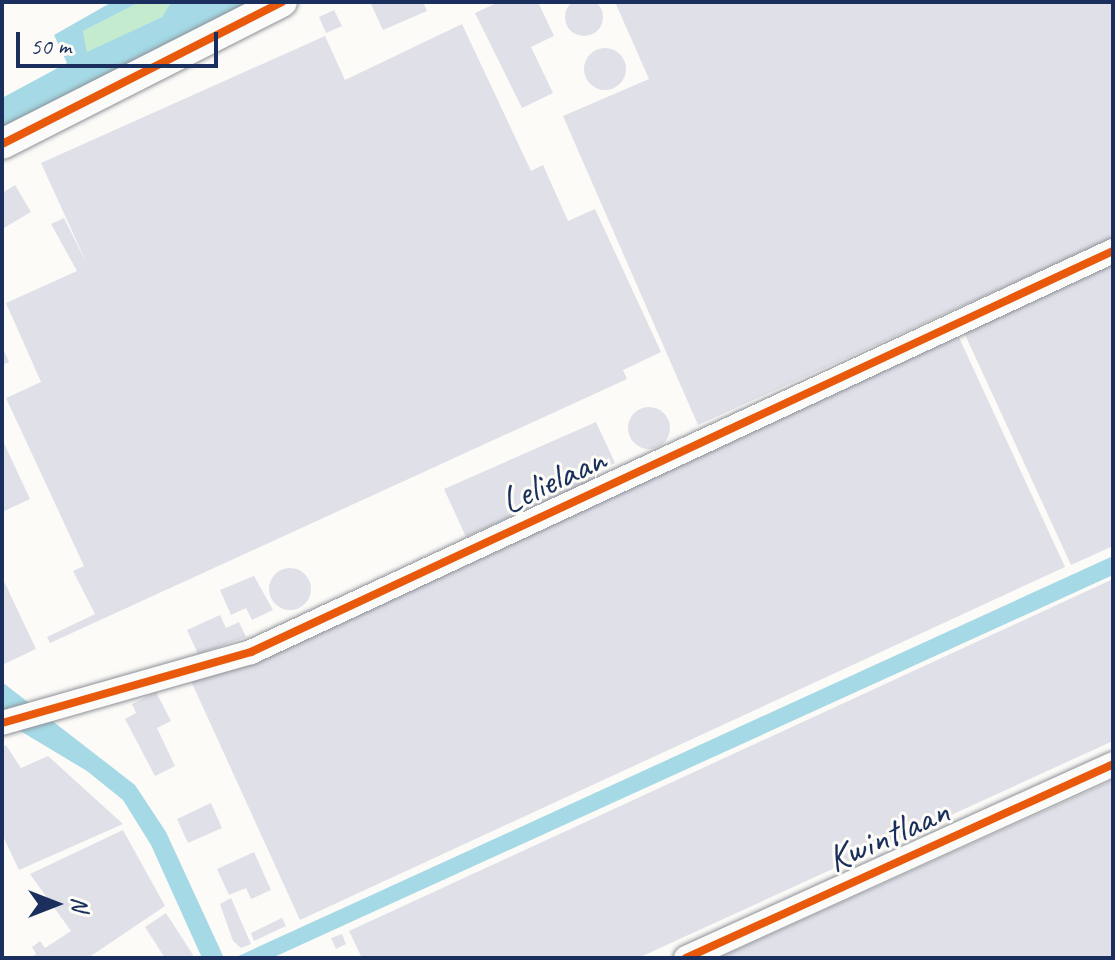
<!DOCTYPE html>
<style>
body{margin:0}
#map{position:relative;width:1115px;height:960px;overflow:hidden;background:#fcfbf8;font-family:Caveat,sans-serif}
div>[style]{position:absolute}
.green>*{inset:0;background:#c4ebce}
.water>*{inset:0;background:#a4d9e5}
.building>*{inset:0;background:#e0e0e8}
.round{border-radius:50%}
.roads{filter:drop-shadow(0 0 2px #8c9097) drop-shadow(0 0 2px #8c9097)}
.minor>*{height:24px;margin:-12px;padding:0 12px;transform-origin:12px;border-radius:12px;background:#fbfbf9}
.tertiary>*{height:30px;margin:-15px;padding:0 15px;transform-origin:15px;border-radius:15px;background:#fbfbf9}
.cycleway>*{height:8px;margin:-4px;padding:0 4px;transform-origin:4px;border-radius:4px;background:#e8590c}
span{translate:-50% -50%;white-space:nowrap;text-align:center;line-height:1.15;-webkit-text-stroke:6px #fdfcf7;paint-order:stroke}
.street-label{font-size:38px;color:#1b2f5e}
.frame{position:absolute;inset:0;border:4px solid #1b2f5e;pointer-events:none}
.north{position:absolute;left:16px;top:864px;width:80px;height:80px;-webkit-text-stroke:6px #fdfcf7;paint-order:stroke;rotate:90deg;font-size:22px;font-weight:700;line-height:32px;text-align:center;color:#1b2f5e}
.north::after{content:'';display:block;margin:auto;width:28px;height:36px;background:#1b2f5e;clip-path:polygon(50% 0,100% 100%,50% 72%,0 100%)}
.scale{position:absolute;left:16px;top:32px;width:202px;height:36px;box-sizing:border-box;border:4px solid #1b2f5e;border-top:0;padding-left:10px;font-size:24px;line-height:28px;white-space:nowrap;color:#1b2f5e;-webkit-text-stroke:6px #fdfcf7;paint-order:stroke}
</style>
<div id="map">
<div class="green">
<i style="clip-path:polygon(140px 2px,171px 2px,162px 17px,87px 53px,83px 31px)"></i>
</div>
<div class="water">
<i style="clip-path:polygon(112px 2px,140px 2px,83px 31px,87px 52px,162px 17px,171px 2px,252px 2px,2px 132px,2px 98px,67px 63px,54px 35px)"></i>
<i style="clip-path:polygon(1113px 556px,1113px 575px,272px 958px,234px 958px)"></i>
<i style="clip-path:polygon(2px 682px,135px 785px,166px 832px,224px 958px,202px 958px,151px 845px,123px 800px,87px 771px,2px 720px)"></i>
</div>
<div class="building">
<i class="round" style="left:565px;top:-2px;width:38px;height:38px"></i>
<i style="clip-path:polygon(370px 2px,423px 2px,427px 11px,383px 30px)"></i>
<i style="clip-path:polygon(499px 2px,538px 2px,554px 36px,531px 47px,553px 93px,522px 108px,475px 13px)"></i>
<i style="clip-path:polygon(615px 2px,1113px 2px,1113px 238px,698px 425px,563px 116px,649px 79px)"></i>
<i style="clip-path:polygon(334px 10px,342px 26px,326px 33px,319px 17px)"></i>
<i style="clip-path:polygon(462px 24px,531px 171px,543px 165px,568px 221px,595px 209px,661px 352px,623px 370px,627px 379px,50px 643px,47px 637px,95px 614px,73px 571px,84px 566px,6px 398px,41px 382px,6px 303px,77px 271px,51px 224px,64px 218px,88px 266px,41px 163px,325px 36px,345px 80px)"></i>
<i class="round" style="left:584px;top:48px;width:42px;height:42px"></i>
<i style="clip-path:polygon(15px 185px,31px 212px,2px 229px,2px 193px)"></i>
<i style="clip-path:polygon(1113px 260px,1113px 546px,1071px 565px,962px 328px)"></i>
<i style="clip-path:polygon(956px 331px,1065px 567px,300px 920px,191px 681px)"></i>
<i style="clip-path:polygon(2px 346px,9px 362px,2px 365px)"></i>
<i class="round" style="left:628px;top:407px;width:42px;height:42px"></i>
<i style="clip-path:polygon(596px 422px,615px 463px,596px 471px,599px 477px,466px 537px,444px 489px)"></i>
<i style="clip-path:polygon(2px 439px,30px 499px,2px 512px)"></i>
<i class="round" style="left:269px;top:568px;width:42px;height:42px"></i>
<i style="clip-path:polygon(254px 576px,273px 610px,252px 620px,246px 608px,231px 615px,220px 590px)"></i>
<i style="clip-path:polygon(2px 577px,36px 649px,2px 665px)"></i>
<i style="clip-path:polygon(1113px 579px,1113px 741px,638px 958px,362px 958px,349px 931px)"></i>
<i style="clip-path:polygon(220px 615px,226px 628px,239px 622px,246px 637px,198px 654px,187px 630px)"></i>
<i style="clip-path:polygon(156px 692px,171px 721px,157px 728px,175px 766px,155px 776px,125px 719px,136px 713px,132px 704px)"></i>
<i style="clip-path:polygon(6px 745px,21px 768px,48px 756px,123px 824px,19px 870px,2px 834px,2px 748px)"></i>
<i style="clip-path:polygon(1113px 780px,1113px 958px,718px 958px)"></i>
<i style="clip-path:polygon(211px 803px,222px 828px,188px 843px,177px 819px)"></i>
<i style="clip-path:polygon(123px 830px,165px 906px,88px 958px,30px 958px,36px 954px,32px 947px,40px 941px,45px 948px,71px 931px,30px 874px)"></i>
<i style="clip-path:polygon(254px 852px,271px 890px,251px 899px,246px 888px,229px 895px,217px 869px)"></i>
<i style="clip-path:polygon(231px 898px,251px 944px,241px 948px,233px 941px,220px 904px)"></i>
<i style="clip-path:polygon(166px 913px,193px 955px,189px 958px,165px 958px,145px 927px)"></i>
<i style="clip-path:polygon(282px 918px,286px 926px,254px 941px,251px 933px)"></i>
<i style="clip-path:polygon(342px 934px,346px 944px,336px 949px,331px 938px)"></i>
</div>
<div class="roads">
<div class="minor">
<i style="left:2px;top:723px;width:259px;rotate:-15.9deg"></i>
<i style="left:251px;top:652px;width:951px;rotate:-24.95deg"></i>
<i style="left:686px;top:958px;width:469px;rotate:-24.4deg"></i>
</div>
<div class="tertiary">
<i style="left:2px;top:144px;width:314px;rotate:-26.9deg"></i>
</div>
</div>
<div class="cycleway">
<i style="left:2px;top:144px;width:314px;rotate:-26.9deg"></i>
<i style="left:2px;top:723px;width:259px;rotate:-15.9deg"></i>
<i style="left:251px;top:652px;width:951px;rotate:-24.95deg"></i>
<i style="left:686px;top:958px;width:469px;rotate:-24.4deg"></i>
</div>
<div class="street-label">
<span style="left:553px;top:480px;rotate:-25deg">Lelielaan</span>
<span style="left:888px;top:835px;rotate:-24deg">Kwintlaan</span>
</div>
<div class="frame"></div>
<div class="north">N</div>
<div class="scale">50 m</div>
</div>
